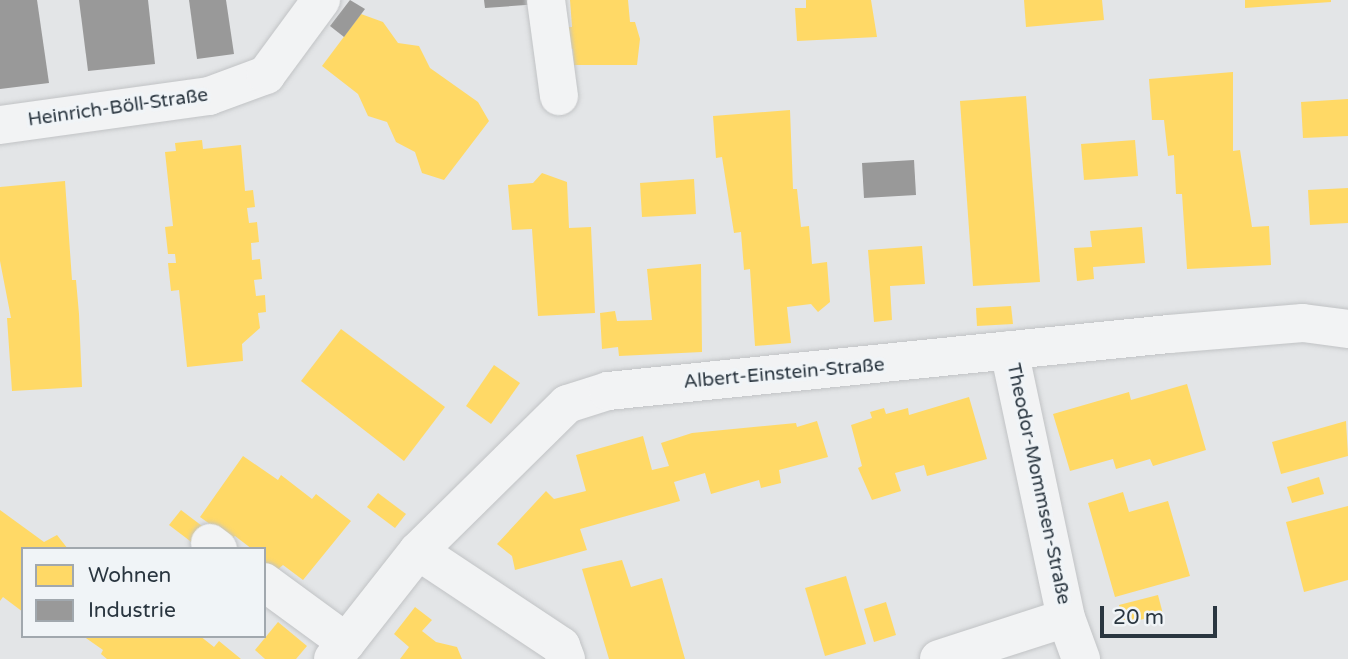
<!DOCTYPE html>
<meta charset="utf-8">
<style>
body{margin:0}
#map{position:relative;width:1348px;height:659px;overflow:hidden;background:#e3e5e7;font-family:"Varela Round",sans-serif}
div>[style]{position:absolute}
.homes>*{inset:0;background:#ffd966}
.industry>*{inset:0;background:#999}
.roads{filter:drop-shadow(0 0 2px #c1c3c5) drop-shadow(0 0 2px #c1c3c5)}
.minor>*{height:38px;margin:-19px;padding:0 19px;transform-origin:19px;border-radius:19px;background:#f2f3f4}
span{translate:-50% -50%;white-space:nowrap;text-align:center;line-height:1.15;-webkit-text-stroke:7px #f0f4f7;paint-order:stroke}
.street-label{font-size:19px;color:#2a3640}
.legend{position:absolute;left:21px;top:547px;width:245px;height:91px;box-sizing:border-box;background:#f0f4f7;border:2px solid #a1a8ae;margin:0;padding:9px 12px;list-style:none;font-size:21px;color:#2a3640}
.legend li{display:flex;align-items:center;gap:14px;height:35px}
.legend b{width:35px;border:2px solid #a1a8ae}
.scale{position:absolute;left:1100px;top:606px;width:117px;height:32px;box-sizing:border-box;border:4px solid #2a3640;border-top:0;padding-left:9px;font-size:21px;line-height:24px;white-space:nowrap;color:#2a3640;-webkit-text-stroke:5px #f0f4f7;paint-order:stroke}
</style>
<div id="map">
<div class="homes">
<i style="clip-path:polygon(570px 0,628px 0,630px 22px,635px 22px,640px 39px,637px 65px,574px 65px,573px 49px,566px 49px,564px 27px,572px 27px)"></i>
<i style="clip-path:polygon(806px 0,871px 0,877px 37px,797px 41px,795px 8px,806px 8px)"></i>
<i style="clip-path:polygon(1024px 0,1102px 0,1104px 20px,1026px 27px)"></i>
<i style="clip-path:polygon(1245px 0,1331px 0,1331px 2px,1245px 8px)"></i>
<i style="clip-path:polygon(361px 14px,383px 22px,398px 43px,419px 46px,430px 68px,478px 102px,489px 121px,444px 180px,422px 173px,415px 152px,396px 142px,387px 122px,368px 116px,358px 94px,322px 66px)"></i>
<i style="clip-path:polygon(1233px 72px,1233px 151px,1240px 150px,1252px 227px,1269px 226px,1271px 265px,1187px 269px,1182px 194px,1176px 194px,1174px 155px,1168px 156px,1164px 120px,1152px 120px,1149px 79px)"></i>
<i style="clip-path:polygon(1026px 96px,1040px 282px,973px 286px,960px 101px)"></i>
<i style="clip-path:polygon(1348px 99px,1348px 136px,1303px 138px,1301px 102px)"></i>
<i style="clip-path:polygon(790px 110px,793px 189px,797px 189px,801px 227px,809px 226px,812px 264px,827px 262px,830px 302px,818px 312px,811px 304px,787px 307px,791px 343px,755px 346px,750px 269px,744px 270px,741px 232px,734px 233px,722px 157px,716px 158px,713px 116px)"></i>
<i style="clip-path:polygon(202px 140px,203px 149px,241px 145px,245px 191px,253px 190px,255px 207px,247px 208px,249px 223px,257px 222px,259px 242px,251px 243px,252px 260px,260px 259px,262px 279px,254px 280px,256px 296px,265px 295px,266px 312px,258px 313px,260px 328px,242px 344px,243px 361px,187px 367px,179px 290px,171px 291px,168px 263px,176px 263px,175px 254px,168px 254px,165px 227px,173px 226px,165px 152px,176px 151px,175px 143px)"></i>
<i style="clip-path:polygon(1135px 140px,1138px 176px,1084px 180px,1081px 144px)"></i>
<i style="clip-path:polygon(542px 173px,567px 182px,569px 228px,591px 227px,595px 313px,538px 316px,532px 229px,512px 230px,508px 185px,533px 183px)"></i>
<i style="clip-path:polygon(694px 179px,696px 214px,642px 217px,640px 183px)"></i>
<i style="clip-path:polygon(65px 181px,72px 280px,76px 280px,79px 314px,82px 387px,12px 391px,7px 318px,11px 318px,0 261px,0 187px)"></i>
<i style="clip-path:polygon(1348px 188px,1348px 223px,1310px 225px,1308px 190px)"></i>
<i style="clip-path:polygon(1142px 227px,1145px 263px,1093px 267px,1094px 279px,1077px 281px,1074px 248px,1092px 247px,1090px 231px)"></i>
<i style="clip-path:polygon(922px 246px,925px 284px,890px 286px,892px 320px,874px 322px,868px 250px)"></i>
<i style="clip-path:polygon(701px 264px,702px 352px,619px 356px,618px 347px,602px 349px,600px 313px,615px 311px,617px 321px,652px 320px,647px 269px)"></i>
<i style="clip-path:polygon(1011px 306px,1013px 324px,977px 326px,976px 308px)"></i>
<i style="clip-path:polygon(341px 329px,445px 407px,404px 461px,301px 381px)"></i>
<i style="clip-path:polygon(494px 365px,520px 383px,491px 424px,466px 406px)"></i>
<i style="clip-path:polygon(1187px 384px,1206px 450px,1153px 466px,1150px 459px,1116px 469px,1113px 459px,1070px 471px,1053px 414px,1129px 392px,1131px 400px)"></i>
<i style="clip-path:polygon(969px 397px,987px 459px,927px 476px,924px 465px,895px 473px,901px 491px,872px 500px,858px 468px,862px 466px,851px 425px,872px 418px,870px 412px,884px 408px,886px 414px,908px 408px,909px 415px)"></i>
<i style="clip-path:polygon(817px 421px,828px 457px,779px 470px,781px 483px,761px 488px,759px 480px,711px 494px,705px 473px,674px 482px,680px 501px,580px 529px,587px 550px,515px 570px,512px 556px,497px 544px,546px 491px,554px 499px,586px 491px,576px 455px,643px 436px,652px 470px,669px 466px,661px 443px,692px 433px,796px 423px,797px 427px)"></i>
<i style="clip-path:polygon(1346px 421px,1348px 456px,1281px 474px,1272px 442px)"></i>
<i style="clip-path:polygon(243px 456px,278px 480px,281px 475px,312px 499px,316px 494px,351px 521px,303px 580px,283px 565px,276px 571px,264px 563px,264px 549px,252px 549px,235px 536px,231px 539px,200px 517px)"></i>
<i style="clip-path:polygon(1319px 477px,1324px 494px,1292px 503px,1287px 487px)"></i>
<i style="clip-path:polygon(1123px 492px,1129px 512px,1168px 501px,1190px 576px,1115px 597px,1088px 503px)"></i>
<i style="clip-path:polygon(378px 493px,406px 514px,395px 528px,367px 507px)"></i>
<i style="clip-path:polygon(1348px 506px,1348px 580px,1304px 592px,1286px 522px)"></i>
<i style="clip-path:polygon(0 510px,44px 542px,57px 535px,68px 549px,23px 549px,23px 612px,3px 597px,0 601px)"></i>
<i style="clip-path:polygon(181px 510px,206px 529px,194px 544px,169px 525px)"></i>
<i style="clip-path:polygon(622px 560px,631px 587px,662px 578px,685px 659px,609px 659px,582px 569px)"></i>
<i style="clip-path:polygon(846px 576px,866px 644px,825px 656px,805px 588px)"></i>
<i style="clip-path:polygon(1158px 595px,1163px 614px,1124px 624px,1119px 605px)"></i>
<i style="clip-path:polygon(886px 602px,896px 635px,874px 642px,864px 609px)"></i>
<i style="clip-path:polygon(415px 607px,432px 620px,422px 631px,436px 642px,457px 647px,462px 659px,400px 659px,409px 647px,394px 634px)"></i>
<i style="clip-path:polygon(278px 622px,307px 646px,296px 659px,265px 659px,255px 650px)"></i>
<i style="clip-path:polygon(83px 636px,200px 636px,214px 647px,219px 641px,241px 659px,107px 659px,101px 654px,103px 650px)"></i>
</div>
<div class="industry">
<i style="clip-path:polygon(0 0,37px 0,49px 83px,0 89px)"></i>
<i style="clip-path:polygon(79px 0,148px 0,155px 64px,88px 71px)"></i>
<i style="clip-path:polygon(189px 0,226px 0,234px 54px,197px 59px)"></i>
<i style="clip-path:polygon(350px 0,365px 9px,344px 37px,330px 26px)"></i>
<i style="clip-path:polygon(484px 0,538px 0,539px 4px,485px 8px)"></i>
<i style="clip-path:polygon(914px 160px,916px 195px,864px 198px,862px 163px)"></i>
</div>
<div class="roads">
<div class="minor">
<i style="left:546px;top:0;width:97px;rotate:82.3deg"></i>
<i style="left:0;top:125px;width:211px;rotate:-7.9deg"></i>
<i style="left:209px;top:96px;width:61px;rotate:-20.2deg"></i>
<i style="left:266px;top:75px;width:93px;rotate:-53.7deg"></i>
<i style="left:1009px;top:350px;width:274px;rotate:78deg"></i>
<i style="left:1066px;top:618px;width:44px;rotate:69.9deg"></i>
<i style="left:210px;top:543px;width:10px;rotate:37deg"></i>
<i style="left:418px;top:551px;width:172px;rotate:33.6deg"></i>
<i style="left:561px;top:646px;width:14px;rotate:69deg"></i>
<i style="left:264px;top:582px;width:102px;rotate:36.2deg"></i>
<i style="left:333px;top:659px;width:137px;rotate:-51.8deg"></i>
<i style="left:418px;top:551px;width:209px;rotate:-44.6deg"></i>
<i style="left:567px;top:404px;width:43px;rotate:-17.6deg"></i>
<i style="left:608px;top:391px;width:564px;rotate:-5.8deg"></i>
<i style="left:1169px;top:334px;width:134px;rotate:-4.7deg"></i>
<i style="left:1303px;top:323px;width:45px;rotate:7.6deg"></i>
<i style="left:939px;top:659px;width:133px;rotate:-17.9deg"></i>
</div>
</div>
<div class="street-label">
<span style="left:118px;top:108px;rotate:-8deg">Heinrich-Böll-Straße</span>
<span style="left:784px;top:374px;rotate:-5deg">Albert-Einstein-Straße</span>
<span style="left:1038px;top:484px;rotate:78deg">Theodor-Mommsen-Straße</span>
</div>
<ul class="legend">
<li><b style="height:19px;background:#ffd966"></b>Wohnen</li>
<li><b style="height:19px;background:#999"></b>Industrie</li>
</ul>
<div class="scale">20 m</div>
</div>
